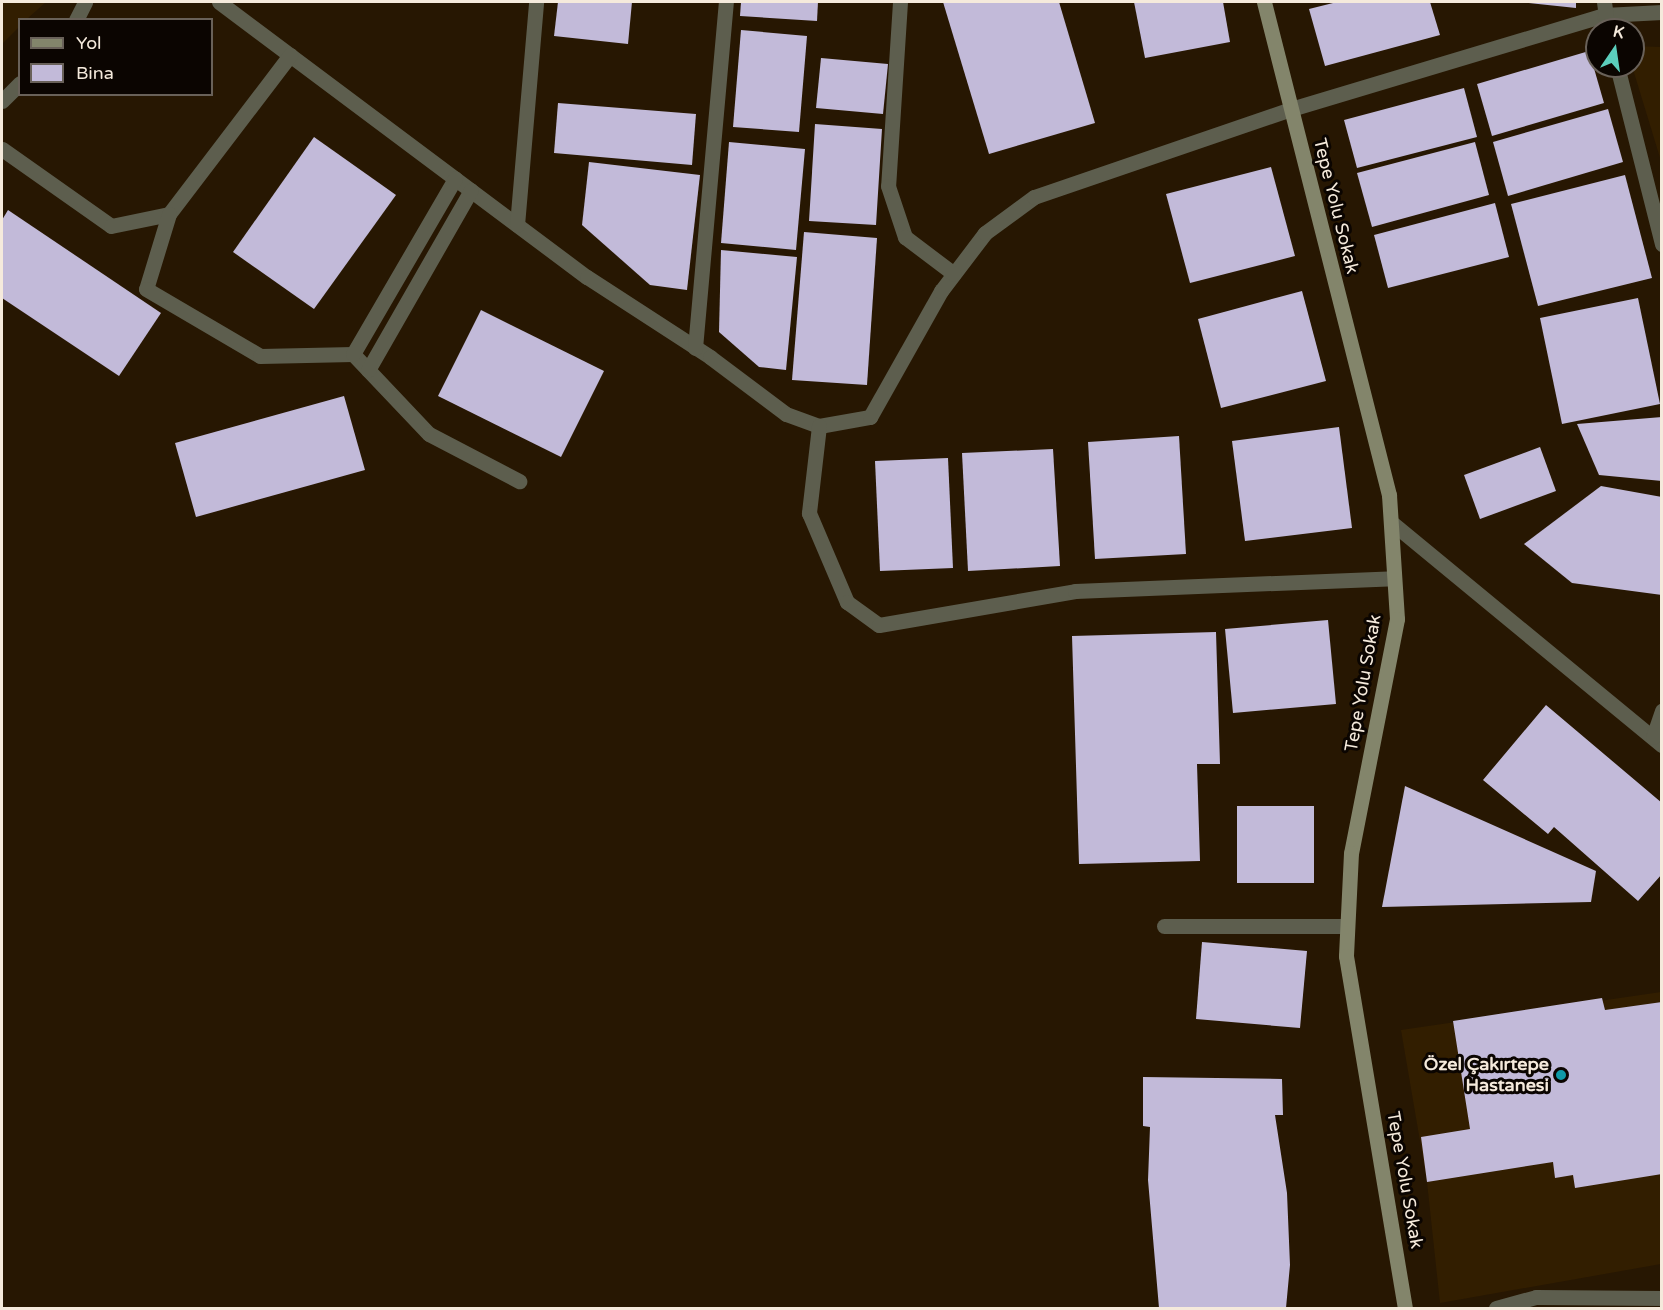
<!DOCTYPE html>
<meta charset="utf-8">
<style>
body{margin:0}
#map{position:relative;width:1663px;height:1310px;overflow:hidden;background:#271702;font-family:"Varela Round",sans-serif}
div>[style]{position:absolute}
.built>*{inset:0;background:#321e00}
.building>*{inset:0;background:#c2bad9}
.street>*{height:15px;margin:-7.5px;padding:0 7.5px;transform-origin:7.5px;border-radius:7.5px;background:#5d5e4e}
.secondary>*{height:15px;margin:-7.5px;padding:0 7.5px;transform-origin:7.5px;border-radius:7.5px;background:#83856b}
.dots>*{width:16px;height:16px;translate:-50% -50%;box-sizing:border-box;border:3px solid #0b0501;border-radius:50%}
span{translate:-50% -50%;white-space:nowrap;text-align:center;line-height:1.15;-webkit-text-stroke:6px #0b0501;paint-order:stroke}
.street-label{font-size:18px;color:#f5eadc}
.poi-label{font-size:18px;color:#f5eadc;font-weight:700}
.right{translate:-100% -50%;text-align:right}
.frame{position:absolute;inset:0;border:3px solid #f5eadc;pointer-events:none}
.legend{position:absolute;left:18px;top:18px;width:195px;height:78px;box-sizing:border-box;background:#0b0501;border:2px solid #696159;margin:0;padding:8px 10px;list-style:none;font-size:18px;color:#f5eadc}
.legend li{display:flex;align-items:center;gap:12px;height:30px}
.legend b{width:30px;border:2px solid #696159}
.north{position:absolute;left:1585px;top:18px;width:60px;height:60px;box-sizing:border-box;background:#0b0501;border:2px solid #696159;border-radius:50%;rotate:13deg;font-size:16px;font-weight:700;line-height:24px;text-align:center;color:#f5eadc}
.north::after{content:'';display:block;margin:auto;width:21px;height:27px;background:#5bcebc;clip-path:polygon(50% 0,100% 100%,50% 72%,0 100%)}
</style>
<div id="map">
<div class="built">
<i style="clip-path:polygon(2px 2px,46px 2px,27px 19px,20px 20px,19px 27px,2px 44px)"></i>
<i style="clip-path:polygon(1633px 46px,1661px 47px,1661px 161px,1632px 66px)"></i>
<i style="clip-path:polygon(1661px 992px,1661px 1264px,1440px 1303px,1427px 1182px,1401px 1030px)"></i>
</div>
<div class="building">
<i style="clip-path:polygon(558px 2px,632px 2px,628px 44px,554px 36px)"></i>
<i style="clip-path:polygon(741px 2px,818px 2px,817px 21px,740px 16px)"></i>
<i style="clip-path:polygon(943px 2px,1059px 2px,1095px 123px,989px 154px)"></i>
<i style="clip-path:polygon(1134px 2px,1223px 2px,1230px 42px,1145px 58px)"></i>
<i style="clip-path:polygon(1337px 2px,1430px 2px,1440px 35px,1325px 66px,1309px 9px)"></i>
<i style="clip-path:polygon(1520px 2px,1576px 2px,1576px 8px)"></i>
<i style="clip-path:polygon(741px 30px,807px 36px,799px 132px,733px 127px)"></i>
<i style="clip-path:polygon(1589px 51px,1604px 103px,1492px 136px,1477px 84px)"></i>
<i style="clip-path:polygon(821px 58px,888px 64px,883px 114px,816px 108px)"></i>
<i style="clip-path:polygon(1464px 88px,1477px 137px,1357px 168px,1344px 120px)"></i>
<i style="clip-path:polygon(558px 103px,696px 114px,692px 165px,554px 153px)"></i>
<i style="clip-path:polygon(1608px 109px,1623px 162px,1508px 196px,1493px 142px)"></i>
<i style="clip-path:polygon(815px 124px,882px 129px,876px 225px,809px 221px)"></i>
<i style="clip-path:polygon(314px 137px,396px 195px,314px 309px,233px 252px)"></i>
<i style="clip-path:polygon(729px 142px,805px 149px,796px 250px,721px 243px)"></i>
<i style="clip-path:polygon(1475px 142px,1489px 195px,1372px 227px,1357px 173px)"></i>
<i style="clip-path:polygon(589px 162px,700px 175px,687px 290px,650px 285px,582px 225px)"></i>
<i style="clip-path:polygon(1271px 167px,1295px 256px,1190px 283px,1166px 194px)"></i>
<i style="clip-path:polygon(1625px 175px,1652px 278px,1538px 306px,1511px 204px)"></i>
<i style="clip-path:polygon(1495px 203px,1509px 257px,1388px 288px,1374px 235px)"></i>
<i style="clip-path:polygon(8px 210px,161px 313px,119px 376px,2px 298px,2px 220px)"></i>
<i style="clip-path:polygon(804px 232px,877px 238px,867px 385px,792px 380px)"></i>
<i style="clip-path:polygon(721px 250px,797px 257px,786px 370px,759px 367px,719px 332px)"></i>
<i style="clip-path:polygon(1302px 291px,1326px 381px,1221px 408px,1198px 319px)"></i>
<i style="clip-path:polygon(1638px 298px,1660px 404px,1562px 424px,1540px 318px)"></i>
<i style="clip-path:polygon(481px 310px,604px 371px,561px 457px,438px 396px)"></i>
<i style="clip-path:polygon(344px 396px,365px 470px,196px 517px,175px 443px)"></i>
<i style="clip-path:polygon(1662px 417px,1662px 481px,1599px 475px,1577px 424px)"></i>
<i style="clip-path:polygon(1339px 427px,1352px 528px,1245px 541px,1232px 441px)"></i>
<i style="clip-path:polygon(1179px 436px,1186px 554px,1095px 559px,1088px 442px)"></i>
<i style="clip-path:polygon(1540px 447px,1556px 491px,1480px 519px,1464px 475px)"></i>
<i style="clip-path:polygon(1053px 449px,1060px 566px,968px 571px,962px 453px)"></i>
<i style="clip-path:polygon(948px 458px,953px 568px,880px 571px,875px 461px)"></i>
<i style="clip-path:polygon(1601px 486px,1662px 497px,1662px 595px,1572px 583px,1524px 544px)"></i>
<i style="clip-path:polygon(1328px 620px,1336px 704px,1233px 713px,1225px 629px)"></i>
<i style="clip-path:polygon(1216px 632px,1220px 764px,1197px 764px,1200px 861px,1079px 864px,1072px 636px)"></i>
<i style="clip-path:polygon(1546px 705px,1662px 803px,1662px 874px,1638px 901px,1554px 827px,1548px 834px,1483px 780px)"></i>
<i style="clip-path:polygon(1405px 786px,1596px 871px,1591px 902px,1382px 907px)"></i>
<i style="clip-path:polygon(1237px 806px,1314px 806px,1314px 883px,1237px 883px)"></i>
<i style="clip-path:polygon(1202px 942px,1307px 951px,1300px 1028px,1196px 1019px)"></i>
<i style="clip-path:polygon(1602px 998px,1605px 1010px,1662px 1002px,1662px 1174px,1575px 1188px,1573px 1175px,1555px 1178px,1553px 1162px,1427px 1182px,1421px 1137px,1470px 1129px,1453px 1021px)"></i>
<i style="clip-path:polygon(1143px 1077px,1282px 1079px,1283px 1115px,1275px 1115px,1287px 1193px,1290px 1265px,1286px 1308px,1159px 1308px,1148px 1180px,1150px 1127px,1143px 1126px)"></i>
</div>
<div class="street">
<i style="left:219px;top:2px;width:459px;rotate:36.8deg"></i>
<i style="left:587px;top:277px;width:147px;rotate:33deg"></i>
<i style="left:710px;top:357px;width:95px;rotate:36.9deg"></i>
<i style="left:786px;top:414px;width:35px;rotate:20deg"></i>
<i style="left:819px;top:426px;width:52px;rotate:-10deg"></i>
<i style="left:870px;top:417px;width:145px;rotate:-60.6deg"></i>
<i style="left:941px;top:291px;width:73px;rotate:-52.8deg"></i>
<i style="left:985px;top:233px;width:61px;rotate:-36.3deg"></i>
<i style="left:1034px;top:197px;width:272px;rotate:-18.9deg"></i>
<i style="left:1291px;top:109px;width:327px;rotate:-16.7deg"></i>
<i style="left:1604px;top:15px;width:58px;rotate:-3deg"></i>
<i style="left:900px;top:2px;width:184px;rotate:93.7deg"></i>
<i style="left:888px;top:186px;width:54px;rotate:71.6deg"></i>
<i style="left:905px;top:237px;width:61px;rotate:37.1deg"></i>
<i style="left:1604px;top:2px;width:28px;rotate:82deg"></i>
<i style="left:76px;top:20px;width:20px;rotate:-63deg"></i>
<i style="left:1617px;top:66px;width:184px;rotate:75.8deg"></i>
<i style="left:2px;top:101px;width:25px;rotate:-45deg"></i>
<i style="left:2px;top:149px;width:133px;rotate:35.2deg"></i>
<i style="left:111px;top:226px;width:59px;rotate:-11.7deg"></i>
<i style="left:169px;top:214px;width:200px;rotate:-52.7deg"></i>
<i style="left:169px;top:214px;width:78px;rotate:107deg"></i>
<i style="left:146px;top:289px;width:132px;rotate:30.4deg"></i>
<i style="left:260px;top:356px;width:93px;rotate:-1.2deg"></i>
<i style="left:353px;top:354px;width:110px;rotate:46.5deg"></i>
<i style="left:429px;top:434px;width:102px;rotate:27.6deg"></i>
<i style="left:517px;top:225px;width:224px;rotate:-85.1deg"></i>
<i style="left:695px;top:348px;width:347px;rotate:-84.9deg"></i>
<i style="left:353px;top:354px;width:203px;rotate:-59.8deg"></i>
<i style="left:368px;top:370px;width:207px;rotate:-60.2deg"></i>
<i style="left:819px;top:426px;width:88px;rotate:96.6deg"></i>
<i style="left:809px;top:513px;width:97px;rotate:66.9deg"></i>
<i style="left:847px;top:602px;width:39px;rotate:36deg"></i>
<i style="left:879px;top:625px;width:199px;rotate:-9.8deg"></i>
<i style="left:1075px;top:591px;width:319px;rotate:-2.3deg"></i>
<i style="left:1391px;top:522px;width:351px;rotate:39.5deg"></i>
<i style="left:1653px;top:737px;width:28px;rotate:-71deg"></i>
<i style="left:1164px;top:926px;width:183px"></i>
<i style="left:1496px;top:1308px;width:41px;rotate:-15.4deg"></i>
<i style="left:1536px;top:1297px;width:126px;rotate:0.5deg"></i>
</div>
<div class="secondary">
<i style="left:1264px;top:2px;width:509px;rotate:75.77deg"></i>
<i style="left:1389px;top:495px;width:124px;rotate:86.3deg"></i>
<i style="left:1397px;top:619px;width:238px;rotate:101.1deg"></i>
<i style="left:1351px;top:853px;width:103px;rotate:92.8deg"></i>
<i style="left:1346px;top:956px;width:357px;rotate:80.5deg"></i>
</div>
<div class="dots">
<i style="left:1561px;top:1075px;background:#0f9aa8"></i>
</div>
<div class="street-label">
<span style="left:1336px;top:206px;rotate:76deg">Tepe Yolu Sokak</span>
<span style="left:1363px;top:683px;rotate:-80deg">Tepe Yolu Sokak</span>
<span style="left:1405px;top:1180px;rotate:80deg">Tepe Yolu Sokak</span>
</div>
<div class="poi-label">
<span class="right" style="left:1549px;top:1075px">Özel Çakırtepe<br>Hastanesi</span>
</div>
<div class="frame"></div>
<ul class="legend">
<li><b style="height:8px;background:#83856b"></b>Yol</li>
<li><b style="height:16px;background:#c2bad9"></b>Bina</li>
</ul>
<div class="north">K</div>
</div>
